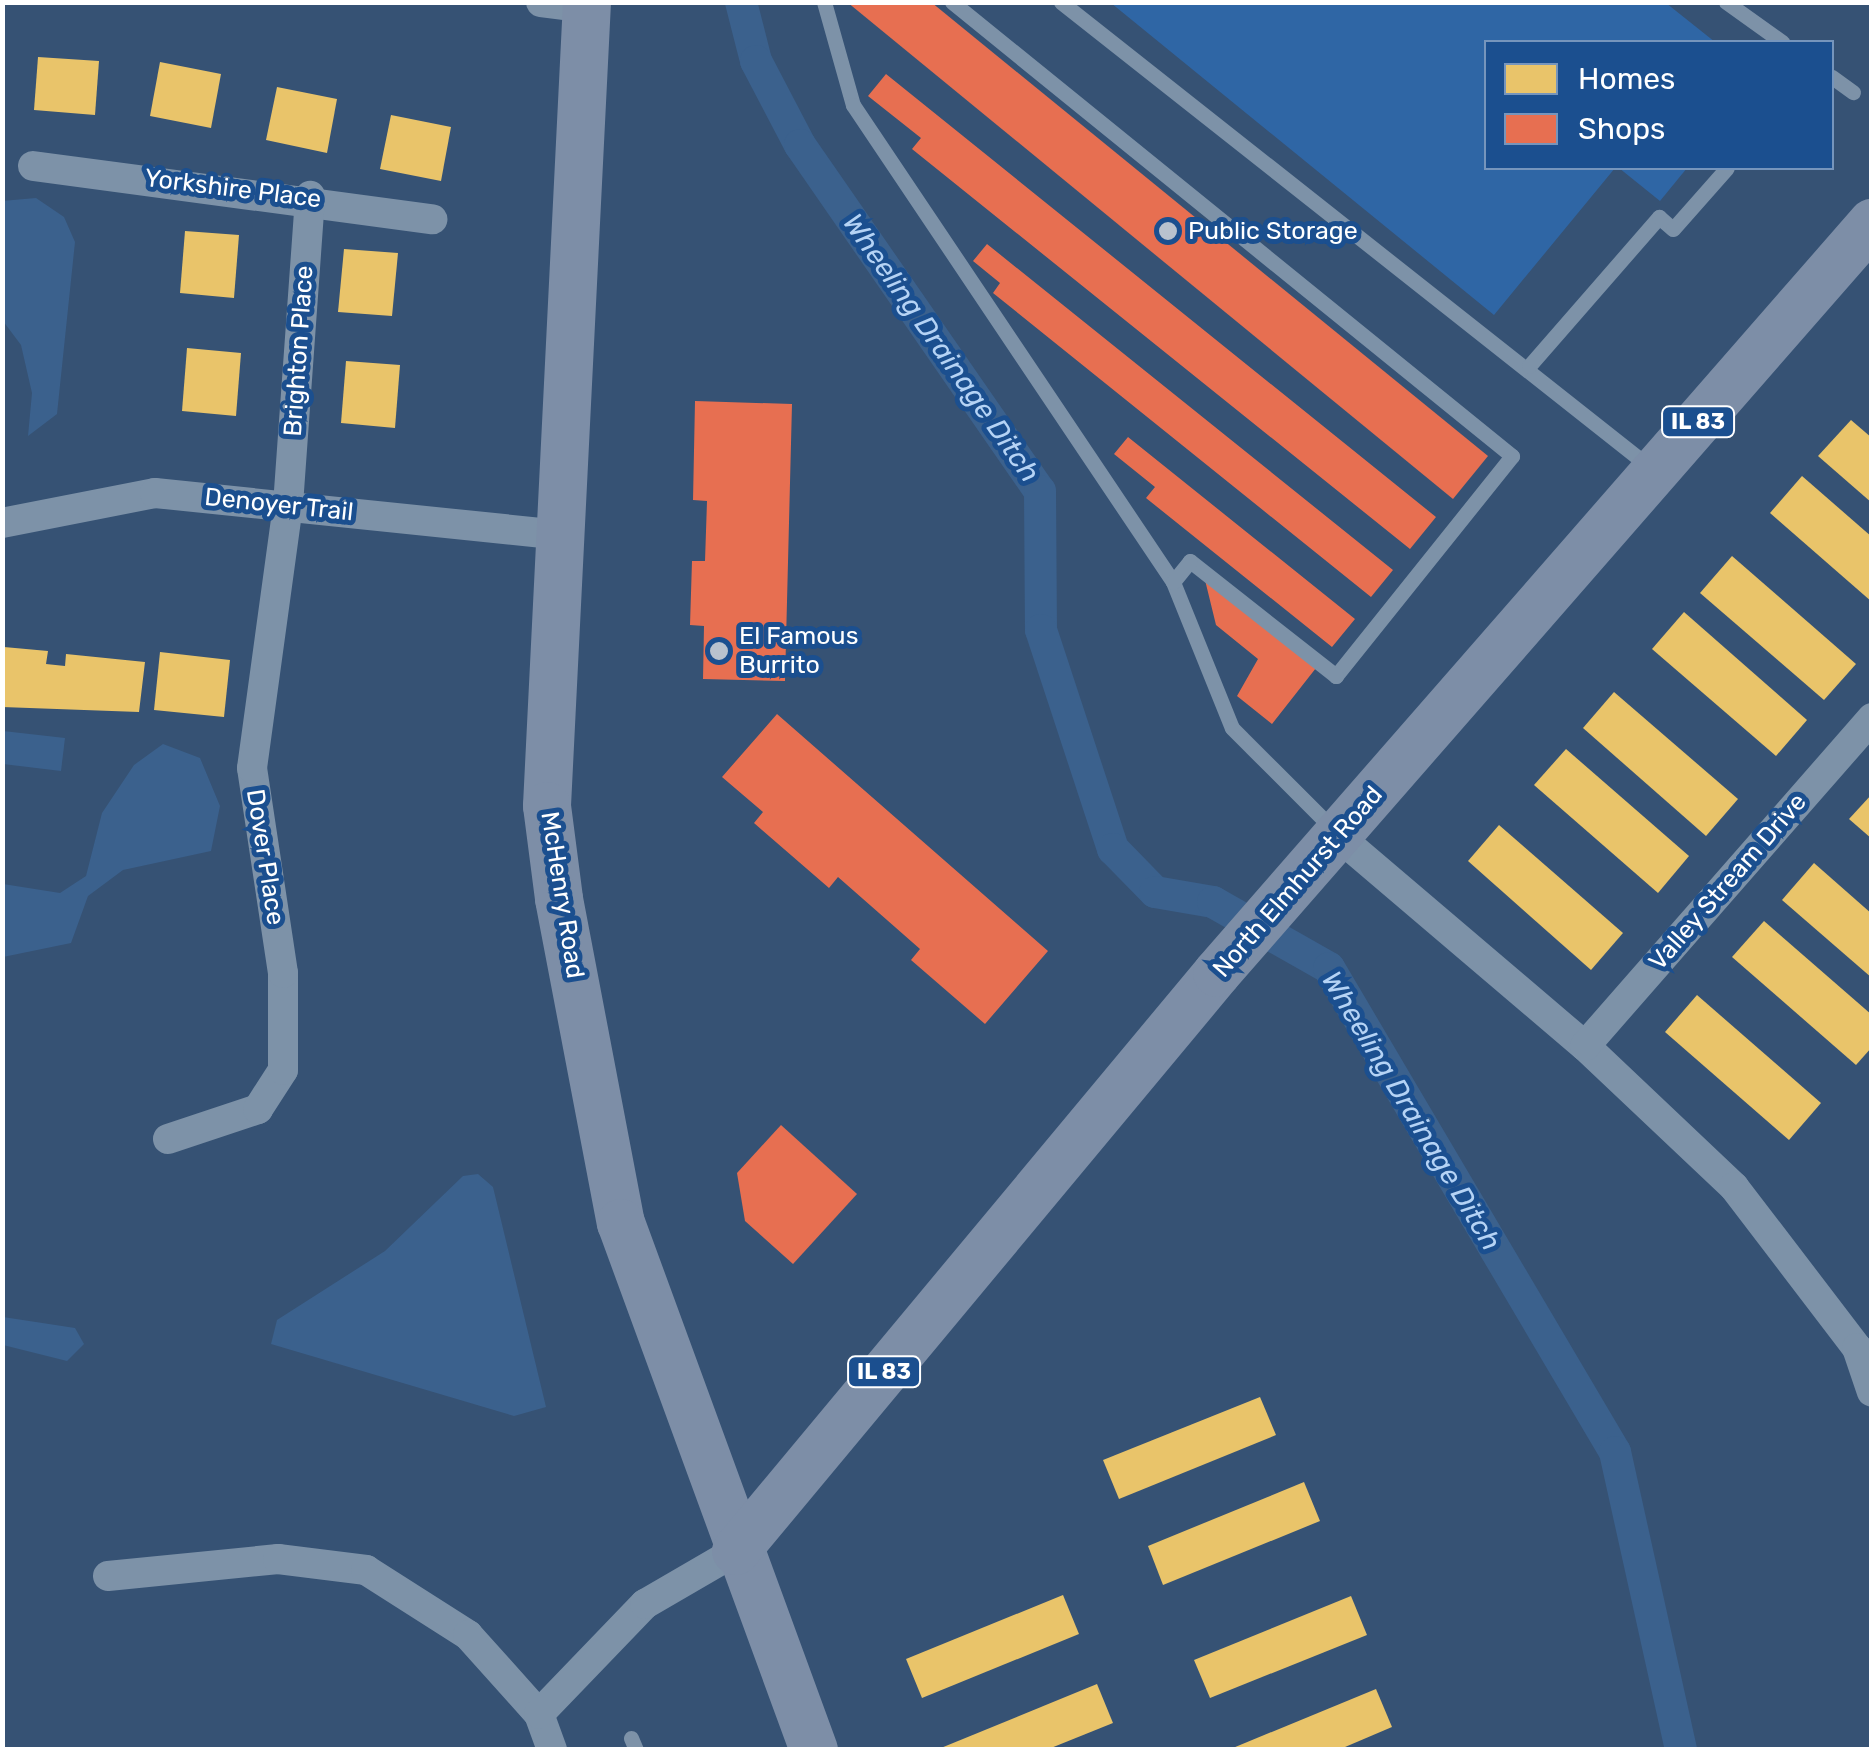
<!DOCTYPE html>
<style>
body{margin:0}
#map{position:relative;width:1874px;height:1752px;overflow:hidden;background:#365274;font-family:Rubik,sans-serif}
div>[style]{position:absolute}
.green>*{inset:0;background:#2f66a5}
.water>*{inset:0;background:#3b618d}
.homes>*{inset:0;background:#e9c46a}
.shops>*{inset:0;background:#e76f51}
.canal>*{height:32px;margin:-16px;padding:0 16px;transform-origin:16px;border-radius:16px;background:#3b618d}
.service>*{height:15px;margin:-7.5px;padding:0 7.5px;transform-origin:7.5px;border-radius:7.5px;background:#7d92a8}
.minor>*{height:30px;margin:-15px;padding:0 15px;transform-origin:15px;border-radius:15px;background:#7d92a8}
.primary>*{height:48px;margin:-24px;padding:0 24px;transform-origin:24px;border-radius:24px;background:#7d8ea7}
.dots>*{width:28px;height:28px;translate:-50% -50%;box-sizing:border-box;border:5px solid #1b4f8f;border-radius:50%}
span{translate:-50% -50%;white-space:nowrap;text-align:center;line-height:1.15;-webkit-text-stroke:10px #1b4f8f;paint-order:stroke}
.shield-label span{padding:2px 8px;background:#1b4f8f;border:2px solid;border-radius:8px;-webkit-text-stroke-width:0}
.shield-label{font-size:22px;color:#fff;font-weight:700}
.street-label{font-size:25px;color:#fff}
.poi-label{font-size:25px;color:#fff}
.left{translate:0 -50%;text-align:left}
.water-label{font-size:28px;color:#b5d3f5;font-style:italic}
.frame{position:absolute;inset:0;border:5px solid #fff;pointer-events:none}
.legend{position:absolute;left:1484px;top:40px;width:350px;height:130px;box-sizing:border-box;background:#1b4f8f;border:2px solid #7695bc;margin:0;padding:12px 18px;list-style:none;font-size:30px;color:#fff}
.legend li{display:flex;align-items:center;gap:20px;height:50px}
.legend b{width:50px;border:2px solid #7695bc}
</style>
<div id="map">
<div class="green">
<i style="clip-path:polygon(1111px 3px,1666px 3px,1715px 42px,1486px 42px,1486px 168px,1615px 168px,1494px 315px)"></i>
<i style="clip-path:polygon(1619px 168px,1687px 168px,1660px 201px)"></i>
</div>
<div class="water">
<i style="clip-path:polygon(36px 198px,64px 217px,75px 242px,57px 414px,28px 436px,32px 393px,21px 345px,3px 321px,2px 201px)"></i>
<i style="clip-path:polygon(3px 731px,65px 738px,61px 771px,3px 764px)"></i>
<i style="clip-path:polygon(163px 744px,200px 758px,220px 806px,211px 851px,123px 870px,88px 896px,71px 943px,3px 957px,3px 884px,60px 893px,86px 876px,102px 813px,134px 765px)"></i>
<i style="clip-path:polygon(478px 1174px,493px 1187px,546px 1407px,514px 1416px,271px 1344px,277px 1320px,385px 1251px,463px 1176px)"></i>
<i style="clip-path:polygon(3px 1317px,75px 1328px,84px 1344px,67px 1361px,3px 1345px)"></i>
</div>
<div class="homes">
<i style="clip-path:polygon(38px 57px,99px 61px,95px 115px,34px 110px)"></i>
<i style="clip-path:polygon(160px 62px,221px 74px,211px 128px,150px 116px)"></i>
<i style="clip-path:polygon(277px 87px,337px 99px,327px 153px,266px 140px)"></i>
<i style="clip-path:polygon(391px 115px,451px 127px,441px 181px,380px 169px)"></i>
<i style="clip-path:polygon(185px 231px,239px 235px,234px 298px,180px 293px)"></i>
<i style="clip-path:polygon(344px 249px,398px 253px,392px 316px,338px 312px)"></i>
<i style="clip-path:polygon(187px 348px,241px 353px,236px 416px,182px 411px)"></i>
<i style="clip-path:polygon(346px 361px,400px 365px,395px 428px,341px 423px)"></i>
<i style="clip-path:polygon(1851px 420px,1872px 438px,1872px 503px,1818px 456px)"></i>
<i style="clip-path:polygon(1802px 476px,1872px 537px,1872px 602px,1770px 513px)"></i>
<i style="clip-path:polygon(1732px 556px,1856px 664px,1824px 700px,1700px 593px)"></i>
<i style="clip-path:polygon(1684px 612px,1807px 720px,1776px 756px,1652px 649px)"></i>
<i style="clip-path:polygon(4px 647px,48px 651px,46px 664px,65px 666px,66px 654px,145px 662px,139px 712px,2px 707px)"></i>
<i style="clip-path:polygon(160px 652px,230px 660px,224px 717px,154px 710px)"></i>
<i style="clip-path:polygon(1614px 692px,1738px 799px,1706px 836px,1583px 728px)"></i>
<i style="clip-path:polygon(1566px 749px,1689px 856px,1658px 893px,1534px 785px)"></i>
<i style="clip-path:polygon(1872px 794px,1872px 839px,1849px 819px)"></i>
<i style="clip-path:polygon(1499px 825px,1623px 933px,1591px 970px,1468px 861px)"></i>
<i style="clip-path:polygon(1814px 863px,1872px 914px,1872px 978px,1782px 900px)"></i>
<i style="clip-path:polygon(1764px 921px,1872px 1015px,1872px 1047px,1856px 1065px,1732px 957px)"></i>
<i style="clip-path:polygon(1697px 995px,1821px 1103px,1789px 1140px,1665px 1032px)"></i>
<i style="clip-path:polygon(1260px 1397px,1276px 1435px,1119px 1499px,1103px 1460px)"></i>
<i style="clip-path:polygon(1304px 1482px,1320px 1521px,1163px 1585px,1148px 1546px)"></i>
<i style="clip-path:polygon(1063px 1595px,1079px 1634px,922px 1698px,906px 1659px)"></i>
<i style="clip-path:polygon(1351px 1596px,1367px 1635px,1210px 1698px,1194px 1660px)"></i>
<i style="clip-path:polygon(1097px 1684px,1113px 1723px,1046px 1750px,936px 1750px)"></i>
<i style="clip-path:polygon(1376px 1689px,1392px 1727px,1338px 1750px,1228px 1750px)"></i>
</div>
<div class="shops">
<i style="clip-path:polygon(847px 2px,931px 2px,1488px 456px,1453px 499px)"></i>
<i style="clip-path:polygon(886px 74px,1436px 517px,1410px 549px,912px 149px,921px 138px,868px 96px)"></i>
<i style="clip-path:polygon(987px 244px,1393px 570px,1371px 597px,993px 293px,1000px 283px,973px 261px)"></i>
<i style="clip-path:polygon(695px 401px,792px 404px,785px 681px,703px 679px,704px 626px,690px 625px,692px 561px,705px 561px,707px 501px,693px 500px)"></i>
<i style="clip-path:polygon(1128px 437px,1355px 619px,1332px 647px,1146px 498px,1155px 487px,1114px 454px)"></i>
<i style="clip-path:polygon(1205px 580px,1316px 668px,1272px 724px,1237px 696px,1258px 659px,1216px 625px)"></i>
<i style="clip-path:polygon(777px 714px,1048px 951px,985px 1024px,911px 960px,920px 949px,838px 877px,829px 888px,754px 823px,763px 812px,722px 777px)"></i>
<i style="clip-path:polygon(781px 1125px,857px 1194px,793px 1264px,745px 1221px,737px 1173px)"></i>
</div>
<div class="canal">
<i style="left:741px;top:2px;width:61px;rotate:75.7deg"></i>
<i style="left:756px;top:61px;width:95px;rotate:62.4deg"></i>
<i style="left:800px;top:145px;width:421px;rotate:55.3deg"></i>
<i style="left:1040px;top:491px;width:139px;rotate:89.6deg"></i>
<i style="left:1041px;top:630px;width:231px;rotate:71.8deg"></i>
<i style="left:1113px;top:849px;width:60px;rotate:45.7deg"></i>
<i style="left:1155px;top:892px;width:59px;rotate:9.8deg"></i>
<i style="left:1213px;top:902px;width:133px;rotate:29.6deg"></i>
<i style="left:1329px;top:968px;width:562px;rotate:59.42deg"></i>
<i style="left:1615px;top:1452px;width:305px;rotate:77.5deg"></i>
</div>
<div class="service">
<i style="left:824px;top:2px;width:107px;rotate:74.3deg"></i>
<i style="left:853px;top:105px;width:574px;rotate:56.14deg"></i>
<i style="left:1173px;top:582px;width:157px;rotate:68deg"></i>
<i style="left:1232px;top:728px;width:143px;rotate:45deg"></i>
<i style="left:952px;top:2px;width:721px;rotate:39.03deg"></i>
<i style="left:1512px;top:456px;width:282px;rotate:128.7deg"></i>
<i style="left:1336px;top:676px;width:186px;rotate:-141.8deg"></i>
<i style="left:1190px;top:561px;width:27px;rotate:129deg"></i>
<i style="left:1061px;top:2px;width:752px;rotate:38.3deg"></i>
<i style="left:1726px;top:2px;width:69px;rotate:35.5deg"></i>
<i style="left:1832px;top:77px;width:26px;rotate:36deg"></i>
<i style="left:1529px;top:366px;width:198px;rotate:-48.9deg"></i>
<i style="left:1659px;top:217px;width:18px;rotate:41deg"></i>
<i style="left:1673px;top:229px;width:81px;rotate:-48.5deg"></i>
<i style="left:631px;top:1738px;width:13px;rotate:67deg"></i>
</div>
<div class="minor">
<i style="left:541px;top:2px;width:46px;rotate:7.4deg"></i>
<i style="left:33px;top:166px;width:403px;rotate:7.6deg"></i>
<i style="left:2px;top:523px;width:156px;rotate:-11.1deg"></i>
<i style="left:155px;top:493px;width:405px;rotate:5.9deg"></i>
<i style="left:1338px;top:836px;width:324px;rotate:40.4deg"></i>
<i style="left:1585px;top:1046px;width:205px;rotate:43.4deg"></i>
<i style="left:1734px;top:1187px;width:203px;rotate:52.6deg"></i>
<i style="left:1857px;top:1348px;width:46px;rotate:71.2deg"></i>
<i style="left:1585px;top:1046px;width:436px;rotate:-48.8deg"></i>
<i style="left:168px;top:1139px;width:95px;rotate:-18.4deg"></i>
<i style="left:258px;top:1109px;width:46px;rotate:-57.3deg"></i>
<i style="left:283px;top:1070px;width:97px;rotate:-90deg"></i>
<i style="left:283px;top:973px;width:207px;rotate:-98.6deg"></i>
<i style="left:252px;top:768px;width:265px;rotate:-82.2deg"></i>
<i style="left:288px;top:505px;width:310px;rotate:-85.9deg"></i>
<i style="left:108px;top:1576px;width:171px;rotate:-5.7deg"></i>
<i style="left:278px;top:1559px;width:89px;rotate:7.1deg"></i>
<i style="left:366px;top:1570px;width:121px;rotate:32.5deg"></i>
<i style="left:468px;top:1635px;width:106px;rotate:48.1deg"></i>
<i style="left:539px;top:1714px;width:38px;rotate:70deg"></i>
<i style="left:539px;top:1714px;width:153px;rotate:-46.1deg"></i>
<i style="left:645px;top:1604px;width:105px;rotate:-30.2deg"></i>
</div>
<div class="primary">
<i style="left:587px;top:2px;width:805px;rotate:92.85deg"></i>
<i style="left:547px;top:806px;width:94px;rotate:82.6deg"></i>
<i style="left:559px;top:899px;width:330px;rotate:79.2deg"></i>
<i style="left:621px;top:1223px;width:561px;rotate:69.89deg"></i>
<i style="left:736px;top:1551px;width:752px;rotate:-50.23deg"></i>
<i style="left:1217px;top:973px;width:996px;rotate:-48.87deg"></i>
</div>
<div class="dots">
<i style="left:1168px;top:231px;background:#b9c2ce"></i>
<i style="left:719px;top:651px;background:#b9c2ce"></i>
</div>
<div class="shield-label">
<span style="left:1698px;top:422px">IL 83</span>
<span style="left:884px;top:1372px">IL 83</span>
</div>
<div class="street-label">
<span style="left:233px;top:189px;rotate:7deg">Yorkshire Place</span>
<span style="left:299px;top:351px;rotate:-86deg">Brighton Place</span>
<span style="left:279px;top:505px;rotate:6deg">Denoyer Trail</span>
<span style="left:265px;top:857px;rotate:81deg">Dover Place</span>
<span style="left:1298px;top:882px;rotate:-49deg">North Elmhurst Road</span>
<span style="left:1728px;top:882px;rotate:-49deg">Valley Stream Drive</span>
<span style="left:562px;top:895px;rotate:81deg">McHenry Road</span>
</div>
<div class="poi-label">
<span class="left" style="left:1188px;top:231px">Public Storage</span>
<span class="left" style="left:739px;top:651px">El Famous<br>Burrito</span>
</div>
<div class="water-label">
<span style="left:941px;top:348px;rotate:55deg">Wheeling Drainage Ditch</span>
<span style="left:1411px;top:1111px;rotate:59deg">Wheeling Drainage Ditch</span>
</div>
<div class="frame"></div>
<ul class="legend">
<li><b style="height:28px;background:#e9c46a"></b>Homes</li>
<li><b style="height:28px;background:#e76f51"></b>Shops</li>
</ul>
</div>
